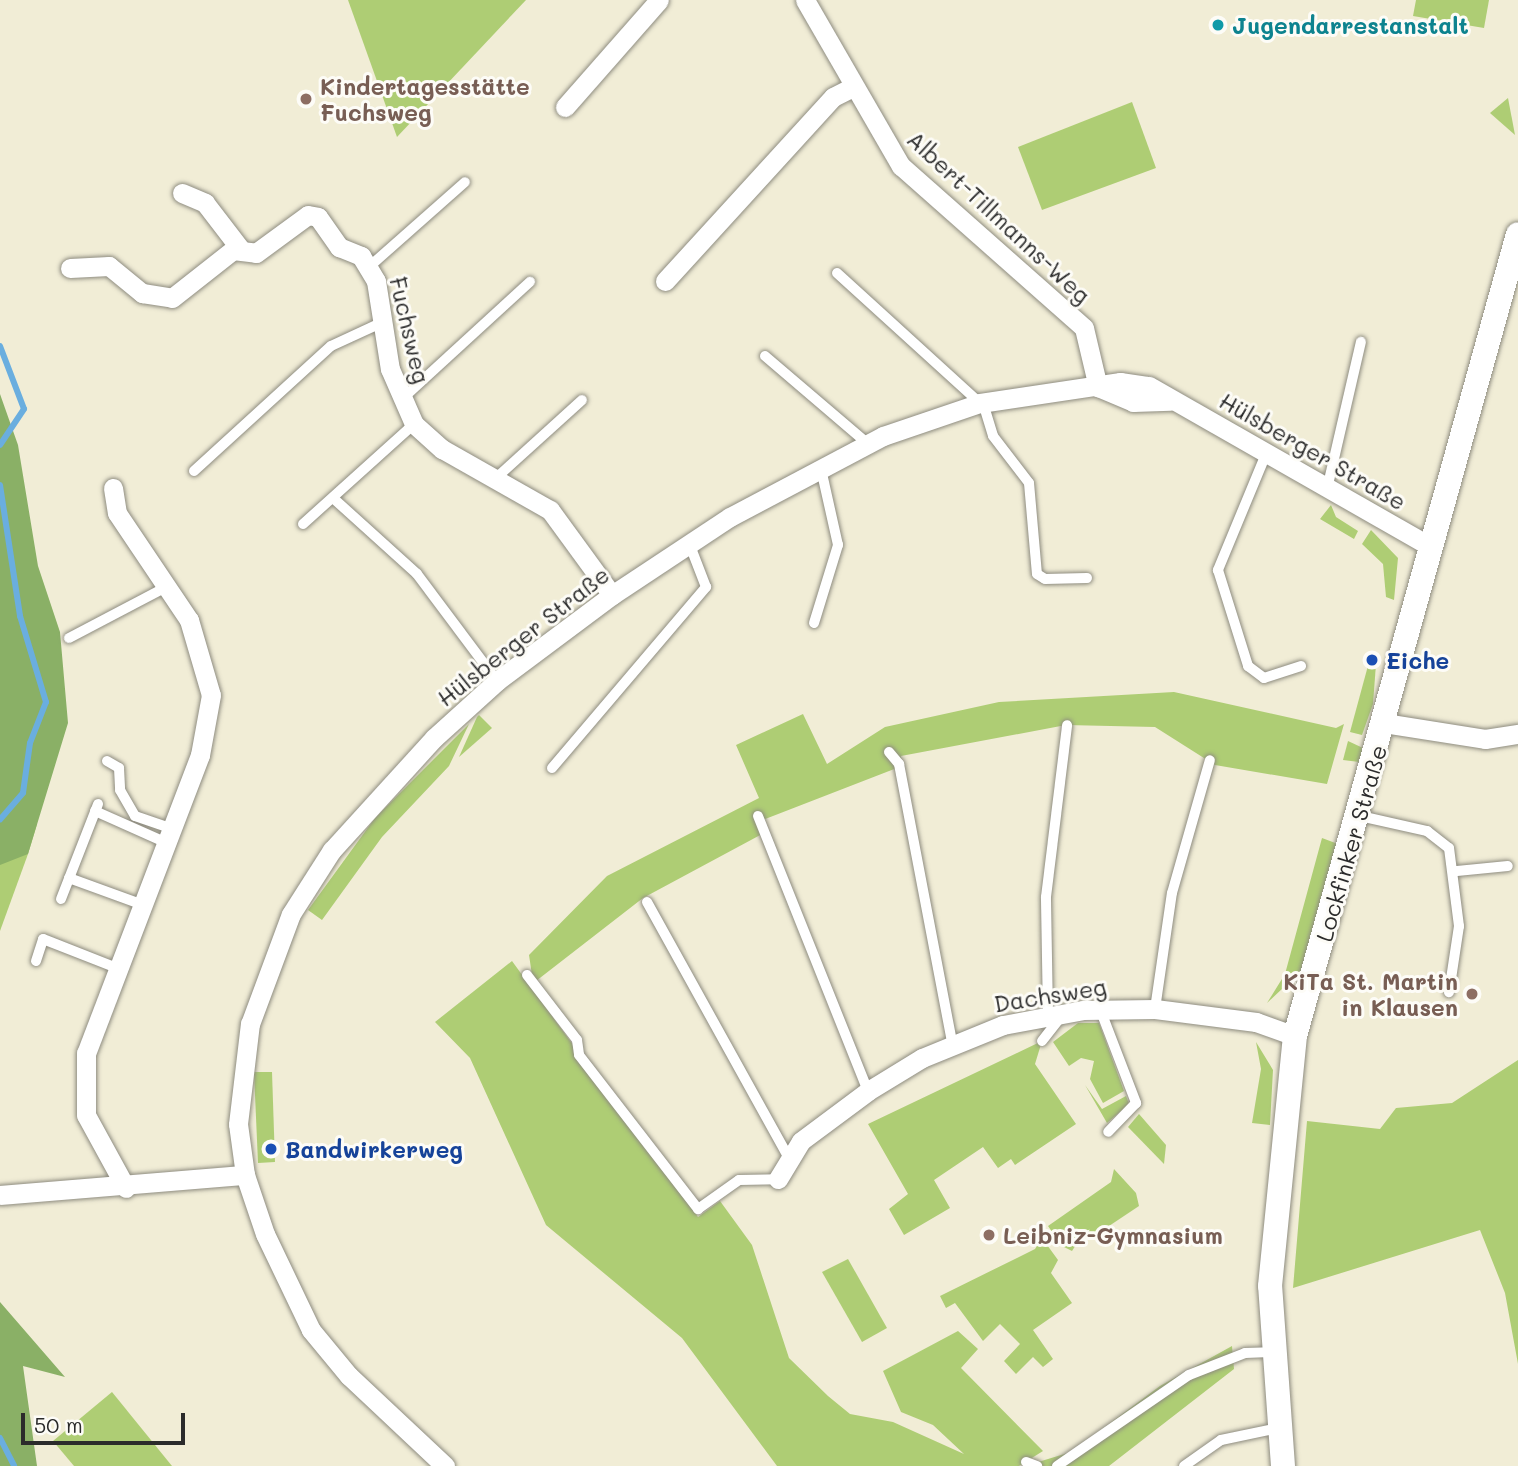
<!DOCTYPE html>
<meta charset="utf-8">
<style>
body{margin:0}
#map{position:relative;width:1518px;height:1466px;overflow:hidden;background:#f1edd6;font-family:Mali,sans-serif}
div>[style]{position:absolute}
.green>*{inset:0;background:#aecd74}
.forest>*{inset:0;background:#8ab066}
.stream>*{height:6px;margin:-3px;padding:0 3px;transform-origin:3px;border-radius:3px;background:#6aaedf}
.roads{filter:drop-shadow(0 0 2px #8e8c80) drop-shadow(0 0 2px #8e8c80)}
.service>*{height:10px;margin:-5px;padding:0 5px;transform-origin:5px;border-radius:5px;background:#fff}
.minor>*{height:19px;margin:-9.5px;padding:0 9.5px;transform-origin:9.5px;border-radius:9.5px;background:#fff}
.tertiary>*{height:24px;margin:-12px;padding:0 12px;transform-origin:12px;border-radius:12px;background:#fff}
.dots>*{width:19px;height:19px;translate:-50% -50%;box-sizing:border-box;border:4px solid #fdfcf7;border-radius:50%}
span{translate:-50% -50%;white-space:nowrap;text-align:center;line-height:1.15;-webkit-text-stroke:6px #fdfcf7;paint-order:stroke}
.culture-label{font-size:23px;color:#0d838f;font-weight:700}
.left{translate:0 -50%;text-align:left}
.education-label{font-size:23px;color:#785e54;font-weight:700}
.right{translate:-100% -50%;text-align:right}
.street-label{font-size:23px;color:#2b2b2b}
.transit-label{font-size:23px;color:#164399;font-weight:700}
.scale{position:absolute;left:21px;top:1413px;width:164px;height:32px;box-sizing:border-box;border:4px solid #2b2b2b;border-top:0;padding-left:9px;font-size:21px;line-height:24px;white-space:nowrap;color:#2b2b2b;-webkit-text-stroke:5px #fdfcf7;paint-order:stroke}
</style>
<div id="map">
<div class="green">
<i style="clip-path:polygon(348px 0,526px 0,397px 137px)"></i>
<i style="clip-path:polygon(1416px 0,1489px 0,1484px 28px,1413px 16px)"></i>
<i style="clip-path:polygon(1508px 98px,1515px 135px,1490px 113px)"></i>
<i style="clip-path:polygon(1132px 102px,1156px 168px,1042px 210px,1018px 147px)"></i>
<i style="clip-path:polygon(1331px 505px,1336px 517px,1358px 531px,1354px 539px,1320px 519px)"></i>
<i style="clip-path:polygon(1371px 530px,1398px 558px,1394px 600px,1386px 597px,1383px 564px,1362px 544px)"></i>
<i style="clip-path:polygon(1369px 662px,1376px 664px,1373px 704px,1362px 735px,1350px 732px)"></i>
<i style="clip-path:polygon(1174px 692px,1336px 728px,1344px 724px,1327px 784px,1215px 765px,1155px 727px,1066px 725px,901px 756px,902px 766px,760px 821px,764px 833px,643px 898px,536px 981px,532px 975px,529px 955px,607px 876px,759px 798px,736px 745px,803px 714px,827px 764px,885px 727px,999px 702px)"></i>
<i style="clip-path:polygon(479px 715px,492px 728px,459px 757px,477px 717px)"></i>
<i style="clip-path:polygon(469px 724px,449px 766px,382px 837px,322px 920px,308px 910px,375px 818px)"></i>
<i style="clip-path:polygon(1348px 741px,1363px 748px,1359px 762px,1343px 760px)"></i>
<i style="clip-path:polygon(37px 824px,28px 854px,0 931px,0 840px)"></i>
<i style="clip-path:polygon(1322px 838px,1338px 844px,1301px 971px,1267px 1003px,1285px 974px)"></i>
<i style="clip-path:polygon(512px 961px,698px 1217px,720px 1201px,752px 1245px,789px 1358px,828px 1396px,850px 1414px,893px 1422px,964px 1454px,933px 1425px,901px 1412px,883px 1371px,958px 1331px,978px 1349px,961px 1368px,1043px 1451px,1019px 1466px,777px 1466px,682px 1338px,546px 1225px,470px 1058px,435px 1022px)"></i>
<i style="clip-path:polygon(1078px 1023px,1099px 1023px,1124px 1091px,1103px 1103px,1090px 1079px,1094px 1061px,1081px 1058px,1069px 1066px,1053px 1042px)"></i>
<i style="clip-path:polygon(1042px 1041px,1035px 1064px,1076px 1124px,1015px 1165px,1011px 1159px,998px 1168px,983px 1147px,934px 1180px,950px 1208px,904px 1235px,889px 1209px,908px 1194px,868px 1124px)"></i>
<i style="clip-path:polygon(1256px 1042px,1273px 1070px,1270px 1125px,1252px 1123px,1261px 1069px)"></i>
<i style="clip-path:polygon(1518px 1060px,1518px 1364px,1505px 1293px,1480px 1230px,1293px 1288px,1307px 1121px,1380px 1129px,1396px 1108px,1452px 1103px)"></i>
<i style="clip-path:polygon(254px 1072px,272px 1072px,275px 1162px,258px 1163px)"></i>
<i style="clip-path:polygon(1085px 1085px,1102px 1109px,1126px 1096px,1129px 1104px,1107px 1123px)"></i>
<i style="clip-path:polygon(1139px 1114px,1166px 1145px,1164px 1164px,1128px 1127px)"></i>
<i style="clip-path:polygon(1114px 1169px,1136px 1193px,1139px 1206px,1091px 1238px,1081px 1237px,1072px 1251px,1062px 1246px,1048px 1226px,1111px 1182px)"></i>
<i style="clip-path:polygon(1042px 1238px,1058px 1260px,1051px 1273px,1072px 1303px,1033px 1330px,1053px 1359px,1043px 1367px,1033px 1357px,1016px 1374px,1004px 1361px,1020px 1344px,1000px 1324px,983px 1341px,955px 1303px,946px 1308px,940px 1296px,1035px 1249px)"></i>
<i style="clip-path:polygon(848px 1259px,887px 1328px,862px 1342px,822px 1272px)"></i>
<i style="clip-path:polygon(1232px 1346px,1234px 1369px,1109px 1466px,1025px 1466px,1071px 1452px,1160px 1386px)"></i>
<i style="clip-path:polygon(112px 1392px,172px 1466px,74px 1466px,53px 1441px)"></i>
</div>
<div class="forest">
<i style="clip-path:polygon(0 394px,18px 445px,38px 566px,60px 632px,68px 723px,28px 854px,0 865px)"></i>
<i style="clip-path:polygon(0 1302px,65px 1377px,23px 1366px,37px 1466px,0 1466px)"></i>
</div>
<div class="stream">
<i style="left:0;top:346px;width:67px;rotate:69.1deg"></i>
<i style="left:24px;top:409px;width:43px;rotate:123.7deg"></i>
<i style="left:0;top:485px;width:133px;rotate:81.3deg"></i>
<i style="left:20px;top:616px;width:90px;rotate:73.2deg"></i>
<i style="left:46px;top:702px;width:44px;rotate:111.3deg"></i>
<i style="left:30px;top:743px;width:50px;rotate:98deg"></i>
<i style="left:23px;top:793px;width:35px;rotate:131deg"></i>
<i style="left:0;top:1438px;width:31px;rotate:63deg"></i>
</div>
<div class="roads">
<div class="service">
<i style="left:369px;top:267px;width:128px;rotate:-41.5deg"></i>
<i style="left:837px;top:273px;width:193px;rotate:42.3deg"></i>
<i style="left:765px;top:356px;width:135px;rotate:40.5deg"></i>
<i style="left:401px;top:400px;width:175px;rotate:-42.5deg"></i>
<i style="left:983px;top:403px;width:34px;rotate:73deg"></i>
<i style="left:993px;top:436px;width:59px;rotate:52.5deg"></i>
<i style="left:1029px;top:483px;width:91px;rotate:85deg"></i>
<i style="left:1037px;top:574px;width:9px;rotate:32deg"></i>
<i style="left:1045px;top:579px;width:42px;rotate:-1.4deg"></i>
<i style="left:1266px;top:454px;width:126px;rotate:112.5deg"></i>
<i style="left:1218px;top:570px;width:101px;rotate:72.6deg"></i>
<i style="left:1248px;top:666px;width:20px;rotate:37deg"></i>
<i style="left:1264px;top:678px;width:39px;rotate:-18deg"></i>
<i style="left:194px;top:471px;width:185px;rotate:-42.4deg"></i>
<i style="left:331px;top:346px;width:57px;rotate:-24.8deg"></i>
<i style="left:496px;top:478px;width:116px;rotate:-42.2deg"></i>
<i style="left:1327px;top:489px;width:151px;rotate:-77deg"></i>
<i style="left:333px;top:498px;width:113px;rotate:42.1deg"></i>
<i style="left:417px;top:574px;width:134px;rotate:53.2deg"></i>
<i style="left:303px;top:524px;width:149px;rotate:-42deg"></i>
<i style="left:814px;top:623px;width:82px;rotate:-72.9deg"></i>
<i style="left:838px;top:545px;width:78px;rotate:-102.6deg"></i>
<i style="left:69px;top:638px;width:112px;rotate:-27.7deg"></i>
<i style="left:889px;top:752px;width:16px;rotate:50deg"></i>
<i style="left:899px;top:764px;width:284px;rotate:79.2deg"></i>
<i style="left:107px;top:761px;width:14px;rotate:30deg"></i>
<i style="left:119px;top:768px;width:22px;rotate:87deg"></i>
<i style="left:120px;top:790px;width:30px;rotate:60deg"></i>
<i style="left:135px;top:816px;width:40px;rotate:18.9deg"></i>
<i style="left:552px;top:768px;width:238px;rotate:-49.6deg"></i>
<i style="left:706px;top:587px;width:47px;rotate:-111.1deg"></i>
<i style="left:95px;top:811px;width:79px;rotate:24deg"></i>
<i style="left:758px;top:816px;width:296px;rotate:68.2deg"></i>
<i style="left:1360px;top:816px;width:69px;rotate:12.6deg"></i>
<i style="left:1427px;top:831px;width:28px;rotate:38deg"></i>
<i style="left:1449px;top:848px;width:79px;rotate:82.7deg"></i>
<i style="left:1459px;top:926px;width:67px;rotate:98.6deg"></i>
<i style="left:1457px;top:871px;width:51px;rotate:-5.6deg"></i>
<i style="left:69px;top:878px;width:79px;rotate:20deg"></i>
<i style="left:61px;top:899px;width:102px;rotate:-68.7deg"></i>
<i style="left:647px;top:902px;width:291px;rotate:61deg"></i>
<i style="left:36px;top:961px;width:23px;rotate:-72deg"></i>
<i style="left:43px;top:939px;width:79px;rotate:21.4deg"></i>
<i style="left:527px;top:975px;width:82px;rotate:52.4deg"></i>
<i style="left:577px;top:1040px;width:15px;rotate:82deg"></i>
<i style="left:579px;top:1055px;width:195px;rotate:52.3deg"></i>
<i style="left:698px;top:1209px;width:50px;rotate:-35.3deg"></i>
<i style="left:739px;top:1180px;width:39px;rotate:-1deg"></i>
<i style="left:1100px;top:1009px;width:101px;rotate:69deg"></i>
<i style="left:1136px;top:1103px;width:40px;rotate:134deg"></i>
<i style="left:1155px;top:1009px;width:117px;rotate:-81.7deg"></i>
<i style="left:1172px;top:893px;width:138px;rotate:-74.1deg"></i>
<i style="left:1048px;top:1015px;width:118px;rotate:-91deg"></i>
<i style="left:1046px;top:897px;width:173px;rotate:-83deg"></i>
<i style="left:1042px;top:1041px;width:36px;rotate:-52deg"></i>
<i style="left:1026px;top:1462px;width:12px;rotate:20deg"></i>
<i style="left:1057px;top:1466px;width:160px;rotate:-34.6deg"></i>
<i style="left:1189px;top:1375px;width:60px;rotate:-21.4deg"></i>
<i style="left:1245px;top:1353px;width:25px;rotate:-2deg"></i>
<i style="left:1184px;top:1466px;width:45px;rotate:-35.1deg"></i>
<i style="left:1221px;top:1440px;width:58px;rotate:-11.9deg"></i>
</div>
<div class="minor">
<i style="left:805px;top:0;width:192px;rotate:60deg"></i>
<i style="left:901px;top:166px;width:244px;rotate:41.5deg"></i>
<i style="left:1084px;top:328px;width:61px;rotate:76.7deg"></i>
<i style="left:565px;top:107px;width:142px;rotate:-48.7deg"></i>
<i style="left:182px;top:193px;width:25px;rotate:23deg"></i>
<i style="left:205px;top:203px;width:59px;rotate:52.5deg"></i>
<i style="left:70px;top:268px;width:39px;rotate:-3deg"></i>
<i style="left:109px;top:266px;width:43px;rotate:39.3deg"></i>
<i style="left:142px;top:293px;width:30px;rotate:9deg"></i>
<i style="left:172px;top:298px;width:78px;rotate:-38.2deg"></i>
<i style="left:233px;top:250px;width:23px;rotate:7deg"></i>
<i style="left:256px;top:253px;width:64px;rotate:-36.2deg"></i>
<i style="left:308px;top:215px;width:10px;rotate:11deg"></i>
<i style="left:318px;top:217px;width:37px;rotate:55deg"></i>
<i style="left:339px;top:247px;width:24px;rotate:22deg"></i>
<i style="left:361px;top:256px;width:29px;rotate:59deg"></i>
<i style="left:376px;top:281px;width:89px;rotate:81deg"></i>
<i style="left:390px;top:369px;width:60px;rotate:66.4deg"></i>
<i style="left:414px;top:424px;width:38px;rotate:42deg"></i>
<i style="left:442px;top:449px;width:124px;rotate:29.5deg"></i>
<i style="left:550px;top:510px;width:105px;rotate:53.9deg"></i>
<i style="left:665px;top:281px;width:249px;rotate:-47.6deg"></i>
<i style="left:833px;top:97px;width:20px;rotate:-27deg"></i>
<i style="left:1098px;top:387px;width:38px;rotate:23deg"></i>
<i style="left:1133px;top:402px;width:37px;rotate:-2deg"></i>
<i style="left:113px;top:488px;width:25px;rotate:81deg"></i>
<i style="left:117px;top:513px;width:129px;rotate:56.1deg"></i>
<i style="left:189px;top:620px;width:78px;rotate:73.7deg"></i>
<i style="left:211px;top:695px;width:61px;rotate:100.4deg"></i>
<i style="left:200px;top:755px;width:319px;rotate:110.9deg"></i>
<i style="left:86px;top:1053px;width:62px;rotate:90deg"></i>
<i style="left:86px;top:1115px;width:83px;rotate:61.3deg"></i>
<i style="left:1384px;top:723px;width:102px;rotate:9deg"></i>
<i style="left:1485px;top:739px;width:33px;rotate:-9deg"></i>
<i style="left:778px;top:1179px;width:44px;rotate:-58.8deg"></i>
<i style="left:801px;top:1141px;width:84px;rotate:-36.7deg"></i>
<i style="left:868px;top:1091px;width:63px;rotate:-31.4deg"></i>
<i style="left:922px;top:1058px;width:87px;rotate:-22.2deg"></i>
<i style="left:1003px;top:1025px;width:81px;rotate:-10.6deg"></i>
<i style="left:1083px;top:1010px;width:72px;rotate:-0.8deg"></i>
<i style="left:1155px;top:1009px;width:102px;rotate:7.3deg"></i>
<i style="left:1256px;top:1022px;width:41px;rotate:19.7deg"></i>
<i style="left:0;top:1195px;width:246px;rotate:-4.7deg"></i>
<i style="left:445px;top:1466px;width:132px;rotate:-136.8deg"></i>
<i style="left:349px;top:1376px;width:60px;rotate:-129.6deg"></i>
<i style="left:311px;top:1330px;width:106px;rotate:-115.6deg"></i>
<i style="left:265px;top:1234px;width:62px;rotate:-108.7deg"></i>
<i style="left:245px;top:1175px;width:51px;rotate:-97.8deg"></i>
<i style="left:238px;top:1124px;width:101px;rotate:-83.2deg"></i>
<i style="left:250px;top:1024px;width:117px;rotate:-69.6deg"></i>
<i style="left:291px;top:914px;width:76px;rotate:-57.4deg"></i>
<i style="left:332px;top:850px;width:151px;rotate:-47.7deg"></i>
<i style="left:434px;top:738px;width:85px;rotate:-42.1deg"></i>
<i style="left:497px;top:681px;width:144px;rotate:-36.8deg"></i>
<i style="left:612px;top:595px;width:141px;rotate:-33.5deg"></i>
<i style="left:730px;top:517px;width:173px;rotate:-27.9deg"></i>
<i style="left:883px;top:436px;width:102px;rotate:-18.8deg"></i>
<i style="left:980px;top:403px;width:142px;rotate:-8.5deg"></i>
<i style="left:1120px;top:382px;width:29px;rotate:8deg"></i>
<i style="left:1149px;top:386px;width:322px;rotate:29.7deg"></i>
</div>
<div class="tertiary">
<i style="left:1283px;top:1466px;width:180px;rotate:-94.1deg"></i>
<i style="left:1270px;top:1286px;width:251px;rotate:-84.3deg"></i>
<i style="left:1295px;top:1036px;width:832px;rotate:-74.46deg"></i>
</div>
</div>
<div class="dots">
<i style="left:1218px;top:25px;background:#0f9aa8"></i>
<i style="left:306px;top:99px;background:#8d6e63"></i>
<i style="left:1372px;top:660px;background:#1a4fb4"></i>
<i style="left:1472px;top:994px;background:#8d6e63"></i>
<i style="left:271px;top:1149px;background:#1a4fb4"></i>
<i style="left:989px;top:1235px;background:#8d6e63"></i>
</div>
<div class="culture-label">
<span class="left" style="left:1232px;top:25px">Jugendarrestanstalt</span>
</div>
<div class="education-label">
<span class="left" style="left:320px;top:99px">Kindertagesstätte<br>Fuchsweg</span>
<span class="right" style="left:1458px;top:994px">KiTa St. Martin<br>in Klausen</span>
<span class="left" style="left:1003px;top:1235px">Leibniz-Gymnasium</span>
</div>
<div class="street-label">
<span style="left:999px;top:217px;rotate:43deg">Albert-Tillmanns-Weg</span>
<span style="left:410px;top:330px;rotate:77deg">Fuchsweg</span>
<span style="left:1313px;top:451px;rotate:30deg">Hülsberger Straße</span>
<span style="left:523px;top:636px;rotate:-38deg">Hülsberger Straße</span>
<span style="left:1351px;top:843px;rotate:-74deg">Lockfinker Straße</span>
<span style="left:1050px;top:995px;rotate:-9deg">Dachsweg</span>
</div>
<div class="transit-label">
<span class="left" style="left:1386px;top:660px">Eiche</span>
<span class="left" style="left:285px;top:1149px">Bandwirkerweg</span>
</div>
<div class="scale">50 m</div>
</div>
